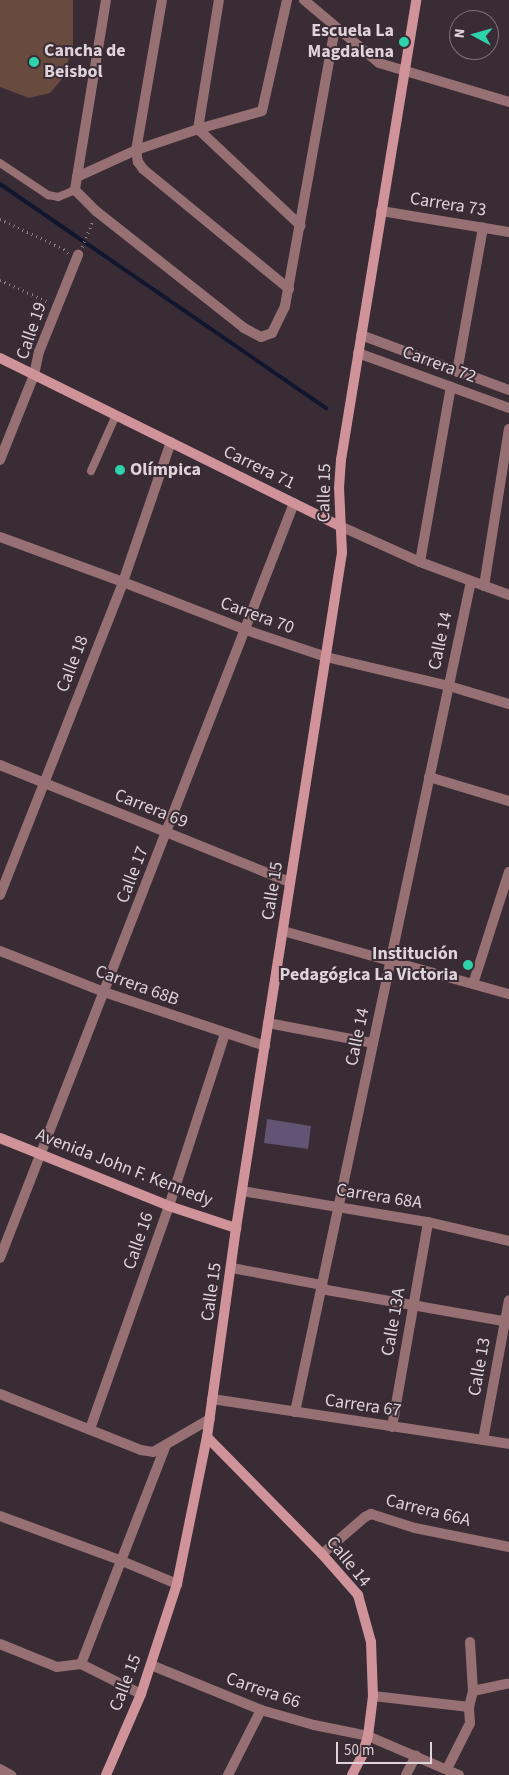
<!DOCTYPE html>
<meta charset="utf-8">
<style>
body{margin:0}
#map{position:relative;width:509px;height:1775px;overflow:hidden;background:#3a2c35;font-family:"Source Sans 3",sans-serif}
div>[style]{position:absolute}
.green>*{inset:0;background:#684b3e}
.stream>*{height:4px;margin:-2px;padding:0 2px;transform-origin:2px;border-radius:2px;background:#111630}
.building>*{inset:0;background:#625473}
.path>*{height:2.5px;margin-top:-1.25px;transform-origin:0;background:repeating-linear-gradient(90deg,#8b7f87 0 1px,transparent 0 5px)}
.lane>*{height:8px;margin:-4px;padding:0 4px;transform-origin:4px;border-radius:4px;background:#977073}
.street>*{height:10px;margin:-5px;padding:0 5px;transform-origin:5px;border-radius:5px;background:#977073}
.secondary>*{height:10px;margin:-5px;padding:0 5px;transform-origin:5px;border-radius:5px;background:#d09399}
.dots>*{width:14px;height:14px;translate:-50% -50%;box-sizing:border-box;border:2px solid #3a2c35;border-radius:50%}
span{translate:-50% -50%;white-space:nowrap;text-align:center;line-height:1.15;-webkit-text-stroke:4px #3a2c35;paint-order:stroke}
.poi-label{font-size:18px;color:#ded4da;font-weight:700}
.right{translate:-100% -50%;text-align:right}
.left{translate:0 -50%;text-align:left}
.street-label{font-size:18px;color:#ded4da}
.north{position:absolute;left:449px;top:10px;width:50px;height:50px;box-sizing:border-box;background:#3a2c35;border:1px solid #7c6f77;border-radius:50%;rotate:276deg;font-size:14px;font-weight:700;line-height:20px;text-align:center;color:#ded4da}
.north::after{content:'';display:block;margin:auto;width:18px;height:22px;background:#2dd4ab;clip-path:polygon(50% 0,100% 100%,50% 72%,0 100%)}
.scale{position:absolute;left:336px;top:1742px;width:96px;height:22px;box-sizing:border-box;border:2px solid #ded4da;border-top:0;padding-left:6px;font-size:15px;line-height:18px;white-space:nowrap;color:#ded4da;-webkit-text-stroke:4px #3a2c35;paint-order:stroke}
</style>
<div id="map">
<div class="green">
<i style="clip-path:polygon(0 0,73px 0,73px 46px,62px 79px,50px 93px,29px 98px,0 87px)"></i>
</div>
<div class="stream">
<i style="left:0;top:184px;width:396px;rotate:34.5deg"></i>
</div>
<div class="building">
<i style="clip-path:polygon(267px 1119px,311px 1126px,308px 1149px,264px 1143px)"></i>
</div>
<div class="path">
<i style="left:0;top:219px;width:71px;rotate:25.1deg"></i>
<i style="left:64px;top:249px;width:6px;rotate:45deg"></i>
<i style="left:82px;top:247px;width:27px;rotate:-68deg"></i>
<i style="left:0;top:280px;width:54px;rotate:24.2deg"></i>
</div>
<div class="lane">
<i style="left:0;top:163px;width:58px;rotate:33.7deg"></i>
<i style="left:48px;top:195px;width:10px;rotate:11deg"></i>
<i style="left:58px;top:197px;width:18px;rotate:-22deg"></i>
<i style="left:91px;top:471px;width:61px;rotate:-65.9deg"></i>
</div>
<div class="street">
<i style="left:106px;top:0;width:193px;rotate:99.3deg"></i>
<i style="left:75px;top:190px;width:30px;rotate:45deg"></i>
<i style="left:96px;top:211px;width:189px;rotate:38.3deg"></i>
<i style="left:244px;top:328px;width:19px;rotate:28deg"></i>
<i style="left:261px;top:337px;width:12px;rotate:-20deg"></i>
<i style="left:272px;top:333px;width:30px;rotate:-64deg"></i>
<i style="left:285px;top:306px;width:283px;rotate:-79.8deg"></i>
<i style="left:162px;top:0;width:152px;rotate:99.8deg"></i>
<i style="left:136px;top:150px;width:12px;rotate:81deg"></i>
<i style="left:138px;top:162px;width:9px;rotate:54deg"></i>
<i style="left:143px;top:169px;width:189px;rotate:39.4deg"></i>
<i style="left:304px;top:0;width:98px;rotate:40deg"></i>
<i style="left:379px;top:63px;width:136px;rotate:16.7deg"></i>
<i style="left:198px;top:129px;width:141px;rotate:43.3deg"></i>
<i style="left:198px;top:129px;width:131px;rotate:-80.8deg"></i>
<i style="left:77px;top:177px;width:65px;rotate:-24.6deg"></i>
<i style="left:136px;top:150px;width:65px;rotate:-18.7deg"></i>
<i style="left:198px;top:129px;width:66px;rotate:-15.7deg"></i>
<i style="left:262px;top:111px;width:114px;rotate:-77.3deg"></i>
<i style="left:381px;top:211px;width:130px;rotate:9.3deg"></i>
<i style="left:361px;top:335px;width:158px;rotate:20.4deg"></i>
<i style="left:358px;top:353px;width:161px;rotate:20deg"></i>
<i style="left:457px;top:372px;width:147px;rotate:-79.8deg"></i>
<i style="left:0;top:460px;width:92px;rotate:-68.2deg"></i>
<i style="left:34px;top:375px;width:24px;rotate:-78deg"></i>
<i style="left:39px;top:352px;width:105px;rotate:-68.1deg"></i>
<i style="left:340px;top:526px;width:88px;rotate:24.2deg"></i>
<i style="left:420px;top:562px;width:95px;rotate:20.3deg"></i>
<i style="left:0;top:537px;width:131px;rotate:20.1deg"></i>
<i style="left:123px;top:582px;width:132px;rotate:21.3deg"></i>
<i style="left:246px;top:630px;width:84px;rotate:18.6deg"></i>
<i style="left:326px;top:657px;width:126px;rotate:13.3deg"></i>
<i style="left:449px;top:686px;width:63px;rotate:16.7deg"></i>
<i style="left:420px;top:562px;width:178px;rotate:-80deg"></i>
<i style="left:484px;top:586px;width:159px;rotate:-81deg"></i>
<i style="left:0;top:765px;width:313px;rotate:22deg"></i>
<i style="left:429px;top:777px;width:84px;rotate:16.7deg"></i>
<i style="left:0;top:895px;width:336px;rotate:-68.5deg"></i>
<i style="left:123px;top:582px;width:148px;rotate:-71.1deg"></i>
<i style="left:283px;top:931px;width:235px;rotate:15.6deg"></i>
<i style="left:0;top:951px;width:112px;rotate:21.5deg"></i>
<i style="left:104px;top:992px;width:170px;rotate:18.5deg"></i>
<i style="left:473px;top:984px;width:118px;rotate:-72.2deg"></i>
<i style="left:268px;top:1023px;width:107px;rotate:10.8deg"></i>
<i style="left:242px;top:1191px;width:189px;rotate:9.5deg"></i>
<i style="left:428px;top:1222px;width:83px;rotate:13.2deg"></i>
<i style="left:0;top:1258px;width:810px;rotate:-68.72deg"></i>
<i style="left:232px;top:1268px;width:92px;rotate:10.7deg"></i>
<i style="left:321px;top:1289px;width:191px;rotate:10deg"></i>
<i style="left:0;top:1394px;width:152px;rotate:21.7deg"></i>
<i style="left:141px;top:1450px;width:12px;rotate:9deg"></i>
<i style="left:153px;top:1452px;width:66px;rotate:-30.1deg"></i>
<i style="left:212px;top:1399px;width:300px;rotate:8.6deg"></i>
<i style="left:295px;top:1412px;width:849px;rotate:-78.04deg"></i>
<i style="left:392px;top:1427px;width:208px;rotate:-80deg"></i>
<i style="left:90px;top:1429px;width:237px;rotate:-70.5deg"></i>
<i style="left:169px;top:1206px;width:181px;rotate:-72deg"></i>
<i style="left:483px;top:1440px;width:142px;rotate:-79.5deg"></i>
<i style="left:0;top:1516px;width:130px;rotate:20.2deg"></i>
<i style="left:122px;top:1561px;width:60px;rotate:22.7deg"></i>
<i style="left:322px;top:1554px;width:57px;rotate:-40.7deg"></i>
<i style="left:365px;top:1517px;width:7px;rotate:-27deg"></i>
<i style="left:371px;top:1514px;width:46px;rotate:17.7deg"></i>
<i style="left:415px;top:1528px;width:96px;rotate:11.4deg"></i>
<i style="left:0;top:1644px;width:61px;rotate:22deg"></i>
<i style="left:57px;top:1667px;width:24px;rotate:-7deg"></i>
<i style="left:81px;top:1664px;width:67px;rotate:26.6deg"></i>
<i style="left:81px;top:1664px;width:233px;rotate:-68.8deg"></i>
<i style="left:151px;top:1665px;width:119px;rotate:22.2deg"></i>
<i style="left:261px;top:1710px;width:55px;rotate:15.8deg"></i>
<i style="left:314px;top:1725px;width:55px;rotate:11.5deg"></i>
<i style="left:368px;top:1736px;width:99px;rotate:23.2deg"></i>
<i style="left:473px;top:1691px;width:35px;rotate:-12deg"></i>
<i style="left:373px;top:1696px;width:97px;rotate:6.5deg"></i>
<i style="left:0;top:1769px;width:13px;rotate:29deg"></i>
<i style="left:447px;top:1769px;width:51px;rotate:-63.4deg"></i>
<i style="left:470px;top:1723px;width:16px;rotate:-94deg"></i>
<i style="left:469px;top:1707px;width:16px;rotate:-76deg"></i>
<i style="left:473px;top:1691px;width:49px;rotate:-93.5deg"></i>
<i style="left:228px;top:1775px;width:73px;rotate:-63.1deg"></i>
<i style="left:406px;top:1775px;width:22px;rotate:-63deg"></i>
</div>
<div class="secondary">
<i style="left:0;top:358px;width:379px;rotate:26.3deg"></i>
<i style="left:0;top:1138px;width:182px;rotate:21.9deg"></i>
<i style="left:169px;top:1206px;width:71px;rotate:18.2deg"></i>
<i style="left:207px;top:1437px;width:164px;rotate:45.5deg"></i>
<i style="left:322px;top:1554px;width:55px;rotate:48.7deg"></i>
<i style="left:358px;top:1595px;width:49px;rotate:74.5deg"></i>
<i style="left:371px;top:1642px;width:54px;rotate:87.9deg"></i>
<i style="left:373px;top:1696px;width:40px;rotate:97.1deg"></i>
<i style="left:368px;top:1736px;width:21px;rotate:107deg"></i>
<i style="left:362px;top:1756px;width:21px;rotate:118deg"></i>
<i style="left:106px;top:1775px;width:88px;rotate:-66.6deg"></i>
<i style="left:141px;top:1694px;width:116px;rotate:-71.9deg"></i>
<i style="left:177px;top:1584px;width:150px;rotate:-78.5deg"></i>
<i style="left:207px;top:1437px;width:211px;rotate:-82.1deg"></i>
<i style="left:236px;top:1228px;width:683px;rotate:-81.08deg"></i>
<i style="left:342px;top:553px;width:65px;rotate:-92.6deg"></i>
<i style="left:339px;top:488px;width:28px;rotate:-86deg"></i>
<i style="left:341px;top:460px;width:466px;rotate:-80.7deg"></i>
</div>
<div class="dots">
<i style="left:404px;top:42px;background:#2dd4ab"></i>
<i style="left:34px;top:62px;background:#2dd4ab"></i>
<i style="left:120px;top:470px;background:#2dd4ab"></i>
<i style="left:468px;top:965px;background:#2dd4ab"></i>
</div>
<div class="poi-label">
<span class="right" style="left:394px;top:42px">Escuela La<br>Magdalena</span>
<span class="left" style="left:44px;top:62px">Cancha de<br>Beisbol</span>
<span class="left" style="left:130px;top:470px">Olímpica</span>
<span class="right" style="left:458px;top:965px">Institución<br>Pedagógica La Victoria</span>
</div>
<div class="street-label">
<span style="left:448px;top:205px;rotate:9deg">Carrera 73</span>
<span style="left:32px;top:331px;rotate:-71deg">Calle 19</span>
<span style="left:439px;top:365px;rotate:20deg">Carrera 72</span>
<span style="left:259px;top:468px;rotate:26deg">Carrera 71</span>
<span style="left:325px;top:493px;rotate:-89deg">Calle 15</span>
<span style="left:257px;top:616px;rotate:20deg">Carrera 70</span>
<span style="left:441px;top:641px;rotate:-78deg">Calle 14</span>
<span style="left:73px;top:664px;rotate:-69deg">Calle 18</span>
<span style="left:151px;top:809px;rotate:22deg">Carrera 69</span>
<span style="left:133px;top:875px;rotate:-69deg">Calle 17</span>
<span style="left:273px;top:891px;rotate:-81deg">Calle 15</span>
<span style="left:137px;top:986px;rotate:20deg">Carrera 68B</span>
<span style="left:358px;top:1037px;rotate:-78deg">Calle 14</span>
<span style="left:124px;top:1168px;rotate:21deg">Avenida John F. Kennedy</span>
<span style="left:379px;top:1197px;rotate:9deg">Carrera 68A</span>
<span style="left:139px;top:1241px;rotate:-71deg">Calle 16</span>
<span style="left:212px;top:1292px;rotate:-82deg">Calle 15</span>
<span style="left:394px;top:1322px;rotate:-80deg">Calle 13A</span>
<span style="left:480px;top:1367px;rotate:-80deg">Calle 13</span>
<span style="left:363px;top:1406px;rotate:8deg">Carrera 67</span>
<span style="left:428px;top:1511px;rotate:14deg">Carrera 66A</span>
<span style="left:348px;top:1562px;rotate:51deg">Calle 14</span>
<span style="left:126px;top:1683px;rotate:-69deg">Calle 15</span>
<span style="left:263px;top:1691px;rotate:19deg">Carrera 66</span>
</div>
<div class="north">N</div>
<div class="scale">50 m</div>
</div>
